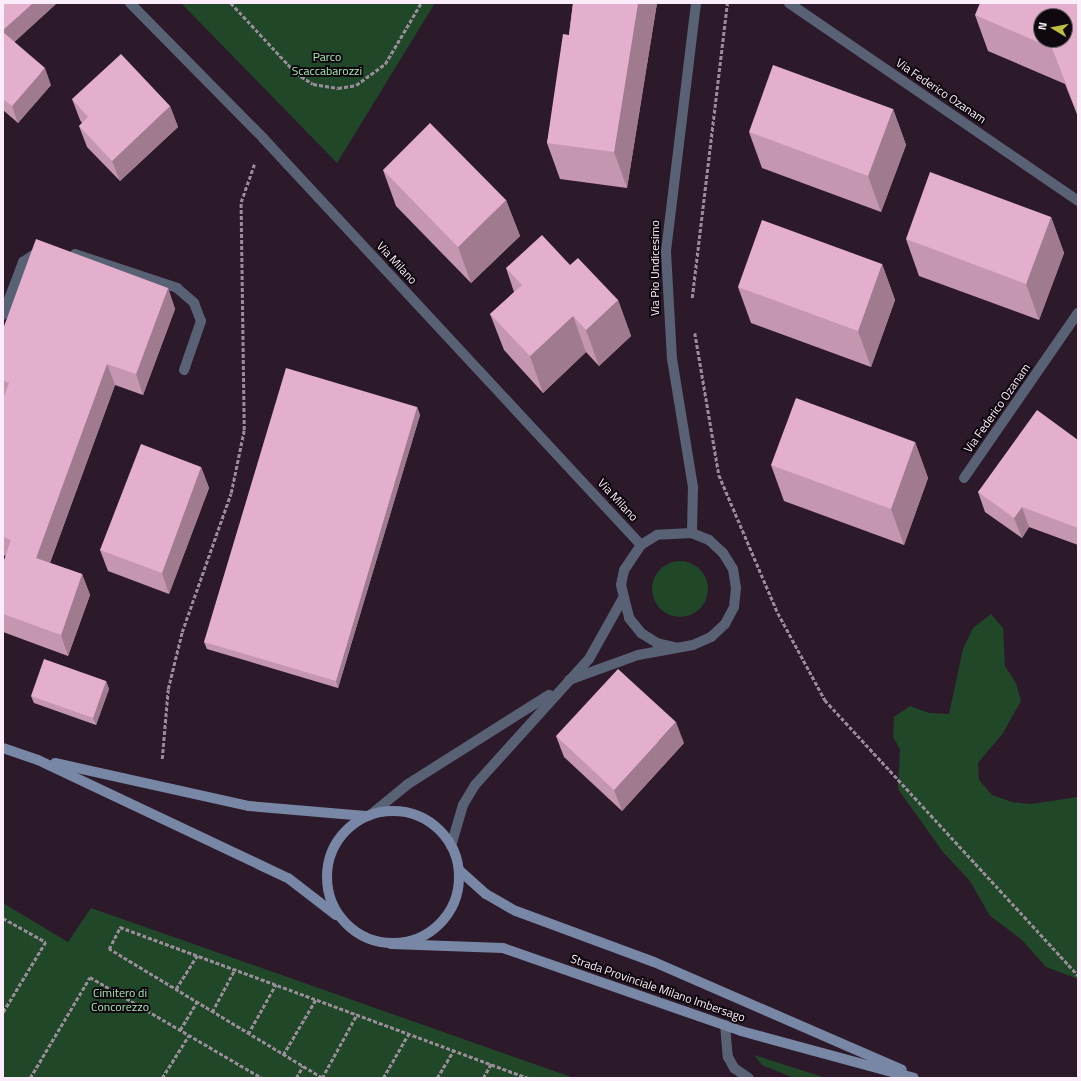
<!DOCTYPE html>
<style>
body{margin:0}
#map{position:relative;width:1081px;height:1081px;overflow:hidden;background:#2c1a2b;font-family:"Titillium Web",sans-serif}
div>[style]{position:absolute}
.green>*{inset:0;background:#1f4728}
.round{border-radius:50%}
.path>*{height:2.5px;margin-top:-1.25px;transform-origin:0;background:repeating-linear-gradient(90deg,#9b8c9a 0 4px,transparent 0 6px)}
.service>*{height:10px;margin:-5px;padding:0 5px;transform-origin:5px;border-radius:5px;background:#596275}
.minor>*{height:10px;margin:-5px;padding:0 5px;transform-origin:5px;border-radius:5px;background:#596275}
.tertiary>*{height:10px;margin:-5px;padding:0 5px;transform-origin:5px;border-radius:5px;background:#596275}
.secondary>*{height:10px;margin:-5px;padding:0 5px;transform-origin:5px;border-radius:5px;background:#7887a5}
.secondary>.ring{margin:-5px;padding:0;box-sizing:content-box;background:none;border:10px solid #7887a5;border-radius:50%}
.wall>*{inset:0;background:#c496af}
.shaded-wall>*{inset:0;background:#a07a8f}
.building>*{inset:0;background:#e4afcc}
span{translate:-50% -50%;white-space:nowrap;text-align:center;line-height:1.15;-webkit-text-stroke:4px #0f080f;paint-order:stroke}
.park-label{font-size:12px;color:#a4e7b0}
.street-label{font-size:12px;color:#fbeefa}
.frame{position:absolute;inset:0;border:4px solid #fbeefa;pointer-events:none}
.north{position:absolute;left:1033px;top:8px;width:40px;height:40px;box-sizing:border-box;background:#0f080f;border:1px solid #6d646d;border-radius:50%;rotate:280deg;font-size:11px;font-weight:700;line-height:16px;text-align:center;color:#fbeefa}
.north::after{content:'';display:block;margin:auto;width:14px;height:18px;background:#c0be40;clip-path:polygon(50% 0,100% 100%,50% 72%,0 100%)}
</style>
<div id="map">
<div class="green">
<i style="clip-path:polygon(181px 3px,435px 3px,337px 163px)"></i>
<i class="round" style="left:652px;top:561px;width:56px;height:56px"></i>
<i style="clip-path:polygon(991px 614px,1003px 628px,1005px 666px,1016px 683px,1021px 701px,1003px 733px,978px 763px,979px 780px,992px 795px,1012px 802px,1031px 804px,1078px 797px,1078px 979px,1046px 967px,1021px 939px,990px 916px,970px 881px,943px 852px,898px 789px,900px 749px,893px 737px,894px 717px,910px 706px,929px 713px,949px 714px,963px 649px,973px 628px)"></i>
<i style="clip-path:polygon(3px 903px,68px 942px,91px 908px,574px 1078px,3px 1078px)"></i>
<i style="clip-path:polygon(754px 1055px,826px 1078px,794px 1078px,762px 1065px)"></i>
</div>
<div class="path">
<i style="left:231px;top:3px;width:96px;rotate:47.1deg"></i>
<i style="left:296px;top:73px;width:20px;rotate:33deg"></i>
<i style="left:313px;top:84px;width:25px;rotate:9deg"></i>
<i style="left:338px;top:88px;width:18px;rotate:-9deg"></i>
<i style="left:356px;top:85px;width:36px;rotate:-36deg"></i>
<i style="left:385px;top:64px;width:71px;rotate:-59.5deg"></i>
<i style="left:692px;top:298px;width:297px;rotate:-83.2deg"></i>
<i style="left:695px;top:333px;width:144px;rotate:80.4deg"></i>
<i style="left:719px;top:475px;width:150px;rotate:66.9deg"></i>
<i style="left:778px;top:613px;width:99px;rotate:61.6deg"></i>
<i style="left:825px;top:700px;width:374px;rotate:47.4deg"></i>
<i style="left:162px;top:759px;width:70px;rotate:-85.1deg"></i>
<i style="left:168px;top:689px;width:59px;rotate:-76.2deg"></i>
<i style="left:182px;top:632px;width:147px;rotate:-70.6deg"></i>
<i style="left:231px;top:493px;width:64px;rotate:-78.3deg"></i>
<i style="left:244px;top:430px;width:228px;rotate:-90.8deg"></i>
<i style="left:241px;top:202px;width:42px;rotate:-70.7deg"></i>
<i style="left:3px;top:918px;width:49px;rotate:29.2deg"></i>
<i style="left:46px;top:942px;width:83px;rotate:121.2deg"></i>
<i style="left:176px;top:989px;width:40px;rotate:-58deg"></i>
<i style="left:212px;top:1012px;width:49px;rotate:-61.9deg"></i>
<i style="left:180px;top:1030px;width:33px;rotate:-59deg"></i>
<i style="left:248px;top:1034px;width:57px;rotate:-60.8deg"></i>
<i style="left:283px;top:1055px;width:65px;rotate:-59.5deg"></i>
<i style="left:30px;top:1078px;width:117px;rotate:-59.3deg"></i>
<i style="left:90px;top:977px;width:199px;rotate:30.4deg"></i>
<i style="left:162px;top:1078px;width:51px;rotate:-57.9deg"></i>
<i style="left:296px;top:1078px;width:14px;rotate:-60deg"></i>
<i style="left:322px;top:1078px;width:249px;rotate:-148.8deg"></i>
<i style="left:109px;top:949px;width:25px;rotate:-63deg"></i>
<i style="left:120px;top:927px;width:436px;rotate:20.3deg"></i>
<i style="left:322px;top:1078px;width:73px;rotate:-61.3deg"></i>
<i style="left:383px;top:1078px;width:52px;rotate:-60deg"></i>
<i style="left:437px;top:1078px;width:33px;rotate:-59deg"></i>
<i style="left:483px;top:1078px;width:16px;rotate:-60deg"></i>
</div>
<div class="service">
<i style="left:75px;top:254px;width:108px;rotate:18.4deg"></i>
<i style="left:177px;top:288px;width:23px;rotate:41deg"></i>
<i style="left:194px;top:303px;width:19px;rotate:69deg"></i>
<i style="left:201px;top:321px;width:52px;rotate:109.1deg"></i>
<i style="left:3px;top:315px;width:57px;rotate:-69.3deg"></i>
<i style="left:23px;top:262px;width:22px;rotate:-34deg"></i>
<i style="left:725px;top:1025px;width:32px;rotate:85deg"></i>
<i style="left:728px;top:1057px;width:13px;rotate:61deg"></i>
<i style="left:734px;top:1068px;width:18px;rotate:34deg"></i>
</div>
<div class="minor">
<i style="left:130px;top:3px;width:190px;rotate:45.4deg"></i>
<i style="left:263px;top:138px;width:555px;rotate:47.12deg"></i>
<i style="left:789px;top:3px;width:350px;rotate:34.4deg"></i>
<i style="left:964px;top:478px;width:201px;rotate:-55.4deg"></i>
</div>
<div class="tertiary">
<i style="left:692px;top:533px;width:46px;rotate:-88.8deg"></i>
<i style="left:693px;top:487px;width:130px;rotate:-99.3deg"></i>
<i style="left:672px;top:359px;width:108px;rotate:-93.2deg"></i>
<i style="left:666px;top:251px;width:250px;rotate:-83.1deg"></i>
<i style="left:569px;top:680px;width:73px;rotate:-19.9deg"></i>
<i style="left:638px;top:655px;width:56px;rotate:-10.3deg"></i>
<i style="left:693px;top:645px;width:20px;rotate:-24deg"></i>
<i style="left:711px;top:637px;width:19px;rotate:-43deg"></i>
<i style="left:725px;top:624px;width:19px;rotate:-62deg"></i>
<i style="left:734px;top:607px;width:19px;rotate:-84deg"></i>
<i style="left:736px;top:588px;width:19px;rotate:-99deg"></i>
<i style="left:733px;top:569px;width:19px;rotate:-122deg"></i>
<i style="left:723px;top:553px;width:19px;rotate:-137deg"></i>
<i style="left:709px;top:540px;width:18px;rotate:-158deg"></i>
<i style="left:692px;top:533px;width:35px;rotate:177deg"></i>
<i style="left:657px;top:535px;width:19px;rotate:148deg"></i>
<i style="left:641px;top:545px;width:30px;rotate:124deg"></i>
<i style="left:624px;top:570px;width:15px;rotate:101deg"></i>
<i style="left:621px;top:585px;width:34px;rotate:76deg"></i>
<i style="left:629px;top:618px;width:19px;rotate:51deg"></i>
<i style="left:641px;top:633px;width:19px;rotate:32deg"></i>
<i style="left:657px;top:643px;width:18px;rotate:13deg"></i>
<i style="left:369px;top:816px;width:50px;rotate:-39.4deg"></i>
<i style="left:408px;top:784px;width:167px;rotate:-32.3deg"></i>
<i style="left:451px;top:846px;width:43px;rotate:-73.7deg"></i>
<i style="left:463px;top:805px;width:23px;rotate:-59deg"></i>
<i style="left:475px;top:785px;width:170px;rotate:-47.9deg"></i>
<i style="left:589px;top:659px;width:68px;rotate:-60.8deg"></i>
</div>
<div class="secondary">
<i style="left:3px;top:748px;width:37px;rotate:19deg"></i>
<i style="left:38px;top:760px;width:276px;rotate:25.3deg"></i>
<i style="left:288px;top:878px;width:61px;rotate:37.6deg"></i>
<i style="left:55px;top:763px;width:199px;rotate:12.5deg"></i>
<i style="left:249px;top:806px;width:117px;rotate:4.9deg"></i>
<i class="ring" style="left:327px;top:811px;width:122px;height:122px"></i>
<i style="left:459px;top:870px;width:36px;rotate:42deg"></i>
<i style="left:486px;top:894px;width:34px;rotate:30deg"></i>
<i style="left:516px;top:911px;width:147px;rotate:20.3deg"></i>
<i style="left:654px;top:962px;width:270px;rotate:23.5deg"></i>
<i style="left:391px;top:944px;width:112px;rotate:2deg"></i>
<i style="left:503px;top:948px;width:252px;rotate:19.2deg"></i>
<i style="left:741px;top:1031px;width:179px;rotate:15.2deg"></i>
</div>
<div class="wall">
<i style="clip-path:polygon(3px 3px,57px 3px,14px 42px,51px 85px,18px 123px,3px 110px)"></i>
<i style="clip-path:polygon(573px 3px,657px 3px,627px 188px,560px 179px,547px 143px,569px 35px)"></i>
<i style="clip-path:polygon(1078px 3px,1078px 117px,1065px 84px,988px 51px,975px 15px)"></i>
<i style="clip-path:polygon(72px 99px,170px 106px,178px 127px,120px 181px,87px 147px,79px 126px,82px 123px,80px 120px)"></i>
<i style="clip-path:polygon(893px 109px,906px 145px,881px 212px,762px 168px,749px 132px)"></i>
<i style="clip-path:polygon(383px 170px,506px 200px,520px 236px,471px 283px,396px 206px)"></i>
<i style="clip-path:polygon(1051px 217px,1064px 253px,1039px 320px,919px 276px,906px 239px)"></i>
<i style="clip-path:polygon(882px 264px,895px 300px,871px 367px,751px 323px,738px 287px)"></i>
<i style="clip-path:polygon(570px 265px,618px 300px,631px 336px,599px 366px,586px 352px,543px 393px,504px 350px,490px 314px,514px 292px,506px 268px)"></i>
<i style="clip-path:polygon(168px 288px,175px 309px,143px 395px,115px 385px,50px 563px,82px 574px,90px 595px,68px 656px,3px 632px,3px 563px,6px 556px,3px 555px,3px 329px)"></i>
<i style="clip-path:polygon(417px 407px,420px 415px,338px 688px,207px 649px,204px 642px)"></i>
<i style="clip-path:polygon(1078px 440px,1078px 545px,1029px 527px,1022px 538px,985px 512px,978px 492px)"></i>
<i style="clip-path:polygon(915px 442px,928px 478px,904px 545px,784px 501px,771px 465px)"></i>
<i style="clip-path:polygon(201px 467px,209px 488px,169px 594px,108px 571px,100px 550px)"></i>
<i style="clip-path:polygon(106px 681px,109px 689px,96px 725px,34px 703px,31px 696px)"></i>
<i style="clip-path:polygon(556px 736px,684px 743px,622px 811px,564px 757px)"></i>
</div>
<div class="shaded-wall">
<i style="clip-path:polygon(33px 3px,57px 3px,8px 48px,3px 35px,3px 30px)"></i>
<i style="clip-path:polygon(638px 3px,657px 3px,627px 188px,614px 152px)"></i>
<i style="clip-path:polygon(45px 68px,51px 85px,18px 123px,12px 106px)"></i>
<i style="clip-path:polygon(170px 106px,178px 127px,120px 181px,112px 161px)"></i>
<i style="clip-path:polygon(893px 109px,906px 145px,881px 212px,868px 176px)"></i>
<i style="clip-path:polygon(506px 200px,520px 236px,471px 283px,458px 247px)"></i>
<i style="clip-path:polygon(1051px 217px,1064px 253px,1039px 320px,1026px 284px)"></i>
<i style="clip-path:polygon(882px 264px,895px 300px,871px 367px,858px 331px)"></i>
<i style="clip-path:polygon(168px 288px,175px 309px,143px 395px,136px 374px)"></i>
<i style="clip-path:polygon(618px 300px,631px 336px,599px 366px,586px 330px)"></i>
<i style="clip-path:polygon(573px 316px,586px 352px,543px 393px,530px 356px)"></i>
<i style="clip-path:polygon(107px 364px,115px 385px,44px 579px,36px 558px)"></i>
<i style="clip-path:polygon(417px 407px,420px 415px,338px 688px,336px 681px)"></i>
<i style="clip-path:polygon(915px 442px,928px 478px,904px 545px,891px 509px)"></i>
<i style="clip-path:polygon(201px 467px,209px 488px,169px 594px,162px 573px)"></i>
<i style="clip-path:polygon(1022px 507px,1029px 527px,1022px 538px,1014px 518px)"></i>
<i style="clip-path:polygon(82px 574px,90px 595px,68px 656px,61px 635px)"></i>
<i style="clip-path:polygon(106px 681px,109px 689px,96px 725px,93px 718px)"></i>
<i style="clip-path:polygon(676px 722px,684px 743px,622px 811px,614px 790px)"></i>
</div>
<div class="building">
<i style="clip-path:polygon(3px 3px,33px 3px,3px 30px)"></i>
<i style="clip-path:polygon(573px 3px,638px 3px,614px 152px,547px 143px,563px 34px,569px 35px)"></i>
<i style="clip-path:polygon(evenodd,980px 3px,1078px 3px,1078px 115px,1052px 48px,975px 15px,980px 3px,1041px 16px,1065px 16px,1065px 40px,1041px 40px,1041px 16px)"></i>
<i style="clip-path:polygon(3px 32px,45px 68px,12px 106px,3px 99px)"></i>
<i style="clip-path:polygon(121px 54px,170px 106px,112px 161px,79px 126px,88px 117px,72px 99px)"></i>
<i style="clip-path:polygon(773px 65px,893px 109px,868px 176px,749px 132px)"></i>
<i style="clip-path:polygon(430px 123px,506px 200px,458px 247px,383px 170px)"></i>
<i style="clip-path:polygon(930px 172px,1051px 217px,1026px 284px,906px 239px)"></i>
<i style="clip-path:polygon(762px 220px,882px 264px,858px 331px,738px 287px)"></i>
<i style="clip-path:polygon(542px 235px,570px 265px,578px 258px,618px 300px,586px 330px,573px 316px,530px 356px,490px 314px,522px 285px,506px 268px)"></i>
<i style="clip-path:polygon(36px 239px,168px 288px,136px 374px,107px 364px,36px 558px,82px 574px,61px 635px,3px 614px,3px 563px,11px 540px,3px 537px,3px 399px,9px 383px,3px 380px,3px 329px)"></i>
<i style="clip-path:polygon(286px 368px,417px 407px,336px 681px,204px 642px)"></i>
<i style="clip-path:polygon(796px 398px,915px 442px,891px 509px,771px 465px)"></i>
<i style="clip-path:polygon(1037px 410px,1078px 440px,1078px 528px,1022px 507px,1014px 518px,978px 492px)"></i>
<i style="clip-path:polygon(141px 444px,201px 467px,162px 573px,100px 550px)"></i>
<i style="clip-path:polygon(44px 659px,106px 681px,93px 718px,31px 696px)"></i>
<i style="clip-path:polygon(618px 669px,676px 722px,614px 790px,556px 736px)"></i>
</div>
<div class="park-label">
<span style="left:327px;top:64px">Parco<br>Scaccabarozzi</span>
<span style="left:120px;top:1000px">Cimitero di<br>Concorezzo</span>
</div>
<div class="street-label">
<span style="left:941px;top:91px;rotate:34deg">Via Federico Ozanam</span>
<span style="left:397px;top:263px;rotate:47deg">Via Milano</span>
<span style="left:655px;top:268px;rotate:-90deg">Via Pio Undicesimo</span>
<span style="left:997px;top:408px;rotate:-55deg">Via Federico Ozanam</span>
<span style="left:618px;top:500px;rotate:47deg">Via Milano</span>
<span style="left:658px;top:988px;rotate:19deg">Strada Provinciale Milano Imbersago</span>
</div>
<div class="frame"></div>
<div class="north">N</div>
</div>
